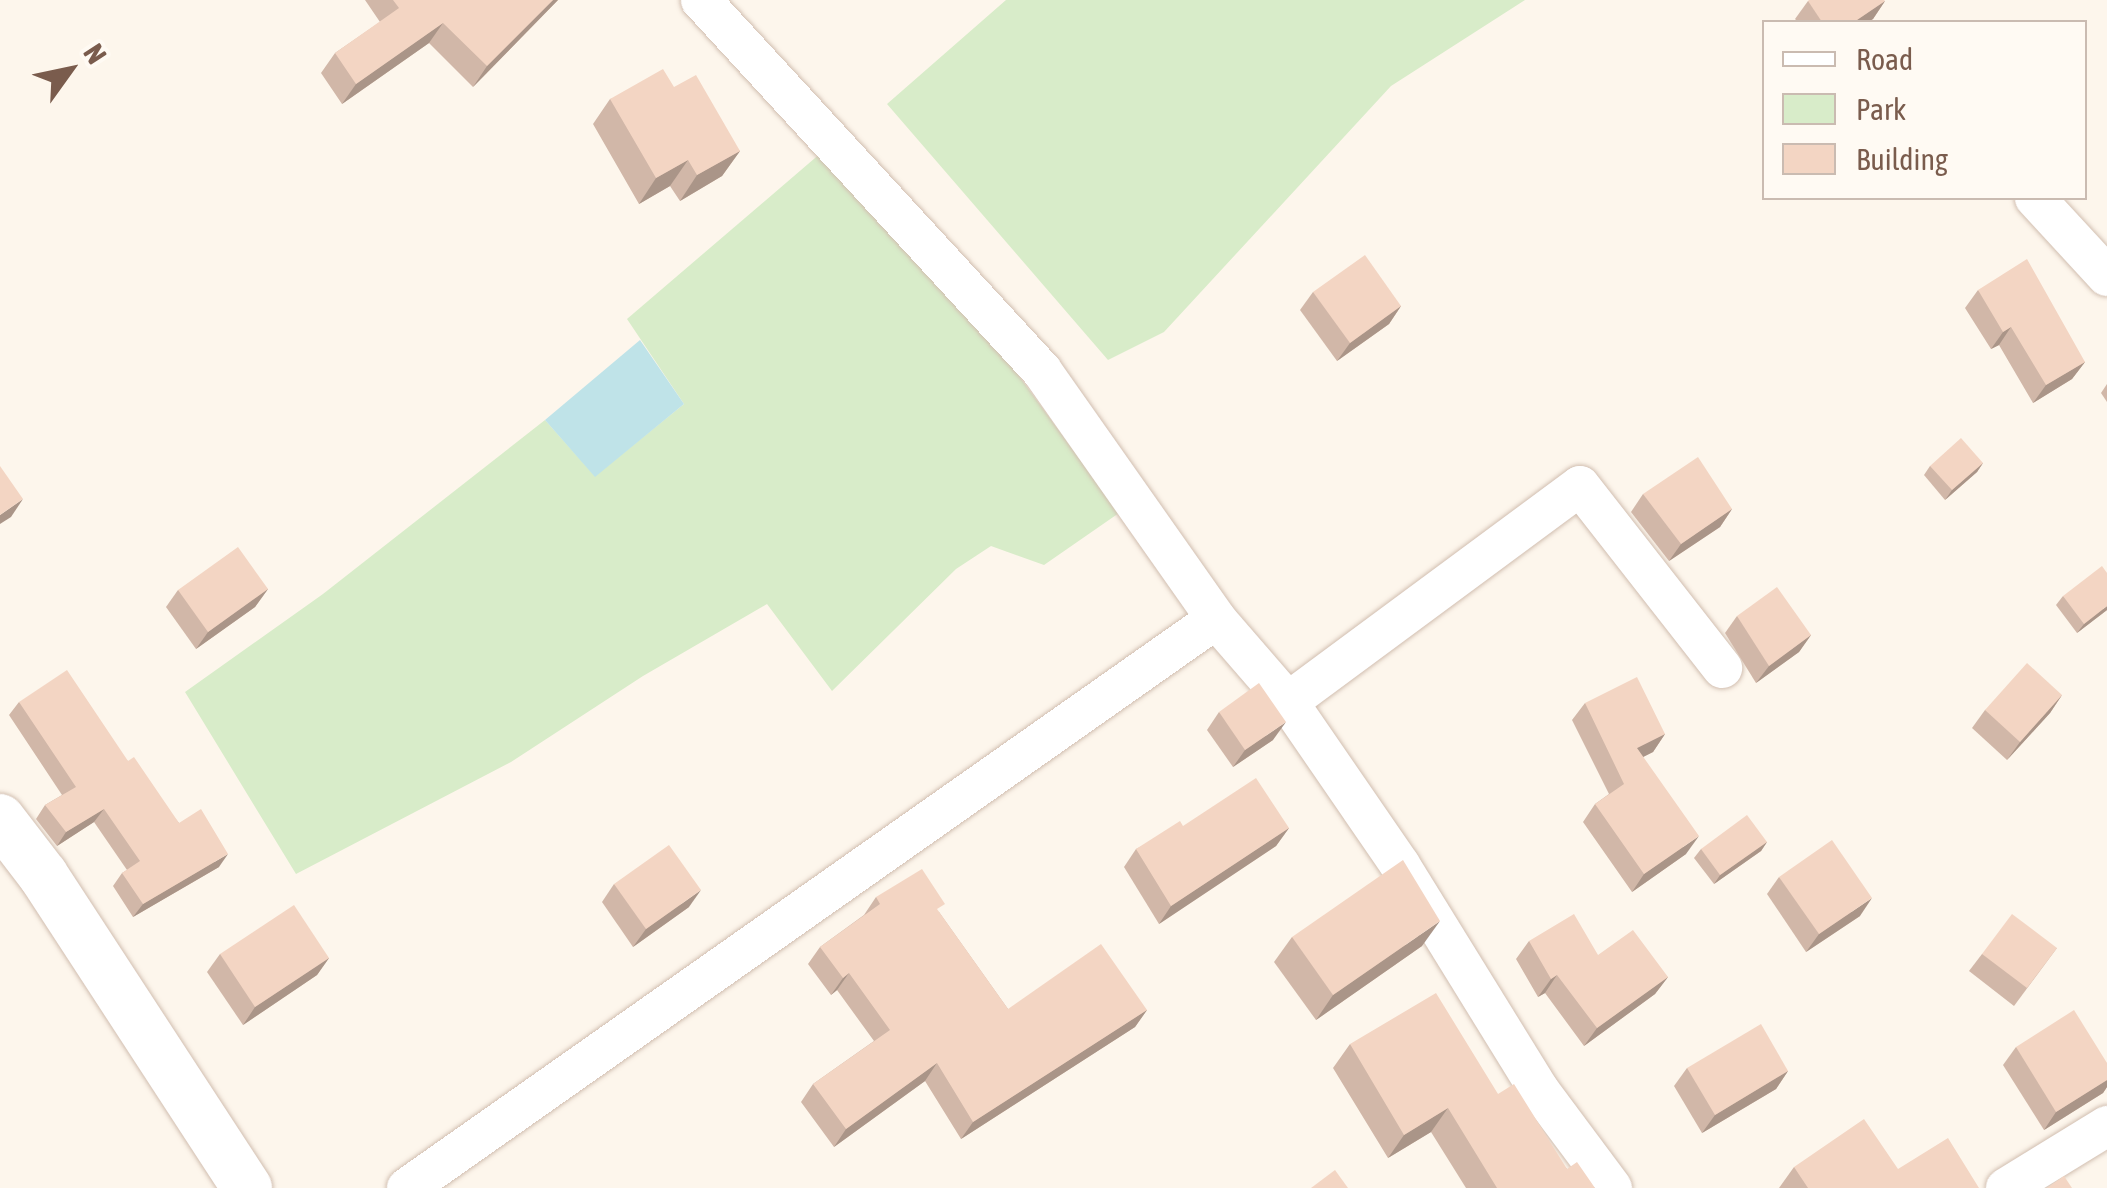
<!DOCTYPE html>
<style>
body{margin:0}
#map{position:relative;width:2107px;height:1188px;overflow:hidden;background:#fdf6ec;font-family:"Asap Condensed",sans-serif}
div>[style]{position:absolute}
.green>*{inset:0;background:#d8ecc9}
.water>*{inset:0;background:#bfe3e8}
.roads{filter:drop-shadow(0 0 2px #d1beb0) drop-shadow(0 0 2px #d1beb0)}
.minor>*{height:40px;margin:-20px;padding:0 20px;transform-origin:20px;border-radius:20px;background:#fff}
.tertiary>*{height:50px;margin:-25px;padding:0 25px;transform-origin:25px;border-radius:25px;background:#fff}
.wall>*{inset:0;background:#d1b7a8}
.shaded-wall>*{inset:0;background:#aa9588}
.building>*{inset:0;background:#f3d5c3}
span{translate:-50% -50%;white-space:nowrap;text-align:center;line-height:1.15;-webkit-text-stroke:9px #fffaf3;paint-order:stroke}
.legend{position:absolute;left:1762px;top:20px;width:325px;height:180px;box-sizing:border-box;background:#fffaf3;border:2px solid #cabbb1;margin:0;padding:12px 18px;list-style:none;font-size:30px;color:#7a5c4d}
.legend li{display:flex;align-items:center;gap:20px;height:50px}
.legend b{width:50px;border:2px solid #cabbb1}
.north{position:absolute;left:20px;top:20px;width:100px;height:100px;-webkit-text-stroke:8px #fffaf3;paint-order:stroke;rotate:57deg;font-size:28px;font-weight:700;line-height:40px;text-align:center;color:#7a5c4d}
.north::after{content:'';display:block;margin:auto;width:35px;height:45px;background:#7a5c4d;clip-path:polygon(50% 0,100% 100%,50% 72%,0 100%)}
</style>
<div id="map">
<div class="green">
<i style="clip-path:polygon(1006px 0,1525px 0,1391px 86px,1164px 332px,1108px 360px,887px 104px)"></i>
<i style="clip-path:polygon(822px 152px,997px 346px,1119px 513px,1044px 565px,991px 546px,956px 569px,832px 691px,767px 604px,643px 676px,511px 762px,296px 874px,185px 692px,323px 594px,545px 420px,595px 476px,684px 404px,627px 319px)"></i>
</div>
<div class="water">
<i style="clip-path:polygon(640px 340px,684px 404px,595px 477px,545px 420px)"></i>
</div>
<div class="roads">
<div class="minor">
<i style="left:701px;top:0;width:504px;rotate:47.41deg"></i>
<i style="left:1042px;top:371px;width:303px;rotate:54.9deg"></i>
<i style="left:1216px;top:619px;width:110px;rotate:49.1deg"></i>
<i style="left:1288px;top:702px;width:198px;rotate:55.5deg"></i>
<i style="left:1400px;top:865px;width:264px;rotate:58.3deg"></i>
<i style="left:1539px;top:1090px;width:122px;rotate:53.3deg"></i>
<i style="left:2035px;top:198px;width:106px;rotate:47.3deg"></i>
<i style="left:1288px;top:702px;width:363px;rotate:-36.5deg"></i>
<i style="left:1580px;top:486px;width:231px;rotate:52deg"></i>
<i style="left:407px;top:1188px;width:989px;rotate:-35.12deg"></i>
<i style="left:2006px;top:1188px;width:119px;rotate:-31.5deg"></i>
</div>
<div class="tertiary">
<i style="left:0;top:819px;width:71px;rotate:52.5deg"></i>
<i style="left:43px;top:875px;width:374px;rotate:56.9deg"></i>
</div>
</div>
<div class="wall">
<i style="clip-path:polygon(365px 0,558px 0,473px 87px,429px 43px,342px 104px,321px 73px,335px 53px,380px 22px)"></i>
<i style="clip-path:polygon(1808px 1px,1885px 1px,1873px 19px,1868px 22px,1798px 22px,1795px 19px)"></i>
<i style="clip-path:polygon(674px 87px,740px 151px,722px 176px,680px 201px,670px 186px,639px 204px,593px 124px,610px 99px)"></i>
<i style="clip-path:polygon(1978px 290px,2085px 362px,2072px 379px,2033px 403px,1999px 345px,1991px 349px,1965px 308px)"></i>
<i style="clip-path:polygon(1313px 292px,1401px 306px,1389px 324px,1337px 361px,1300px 310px)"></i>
<i style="clip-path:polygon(2107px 384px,2107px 402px,2101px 393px)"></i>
<i style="clip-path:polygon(1983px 463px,1977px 472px,1945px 500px,1924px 475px,1930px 466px)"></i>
<i style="clip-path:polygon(1643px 494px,1732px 509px,1720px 527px,1669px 561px,1631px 512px)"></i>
<i style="clip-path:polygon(268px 589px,255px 607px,196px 649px,166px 607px,178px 590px)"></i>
<i style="clip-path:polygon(2063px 596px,2107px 610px,2077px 633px,2056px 605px)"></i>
<i style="clip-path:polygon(1737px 616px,1811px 635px,1799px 652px,1756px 683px,1725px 633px)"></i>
<i style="clip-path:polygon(2062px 695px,2050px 713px,2007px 760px,1972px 728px,1985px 710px)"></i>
<i style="clip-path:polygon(19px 702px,128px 761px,179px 823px,219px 867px,133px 917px,113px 886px,122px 873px,127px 870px,94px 822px,57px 846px,36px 819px,45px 805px,62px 795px,9px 715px)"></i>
<i style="clip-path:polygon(1585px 703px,1665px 734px,1653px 752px,1643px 757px,1686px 854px,1632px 892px,1583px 822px,1595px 804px,1609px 794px,1572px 720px)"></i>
<i style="clip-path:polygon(1219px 712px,1273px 740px,1233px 767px,1207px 730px)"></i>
<i style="clip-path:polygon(1183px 826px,1289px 828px,1276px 846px,1159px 924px,1124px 867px,1136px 849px)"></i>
<i style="clip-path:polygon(1767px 842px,1761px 851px,1714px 884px,1694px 858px,1701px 849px)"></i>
<i style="clip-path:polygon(1779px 877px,1860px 916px,1806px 952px,1767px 894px)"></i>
<i style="clip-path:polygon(614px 884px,689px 907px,633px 947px,602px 902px)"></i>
<i style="clip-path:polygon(876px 897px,939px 912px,1008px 1009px,1147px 1010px,1135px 1027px,961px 1139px,925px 1081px,834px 1147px,801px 1102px,813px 1084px,874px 1041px,837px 990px,831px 995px,808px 964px,820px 947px,864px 915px)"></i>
<i style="clip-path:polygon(1292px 937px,1422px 946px,1316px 1020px,1274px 962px)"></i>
<i style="clip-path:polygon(1529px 941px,1598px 955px,1668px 977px,1655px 994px,1584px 1046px,1545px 993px,1538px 997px,1516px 959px)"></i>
<i style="clip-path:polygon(2057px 948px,2014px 1006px,1969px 971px,1982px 954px)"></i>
<i style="clip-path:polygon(220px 954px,329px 958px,317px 975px,243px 1025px,207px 972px)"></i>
<i style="clip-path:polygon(1350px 1044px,1498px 1094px,1567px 1169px,1595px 1188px,1466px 1188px,1431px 1132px,1388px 1158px,1333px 1068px)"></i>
<i style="clip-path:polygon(2016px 1047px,2107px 1063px,2107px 1087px,2103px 1093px,2044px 1130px,2003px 1065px)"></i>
<i style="clip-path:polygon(1687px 1068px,1788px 1071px,1776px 1089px,1702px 1133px,1674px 1086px)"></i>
<i style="clip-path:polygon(1794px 1167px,1898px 1169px,1979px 1188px,1779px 1188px)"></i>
</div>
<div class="shaded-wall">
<i style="clip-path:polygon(553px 0,558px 0,473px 87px,487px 66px)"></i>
<i style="clip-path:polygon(1885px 1px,1873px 19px,1868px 22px,1854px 22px)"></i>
<i style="clip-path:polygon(443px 23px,429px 43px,342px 104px,356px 84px)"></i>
<i style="clip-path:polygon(740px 151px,722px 176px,680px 201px,697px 175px)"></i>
<i style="clip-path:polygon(688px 160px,670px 186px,639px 204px,656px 178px)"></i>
<i style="clip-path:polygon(1401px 306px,1389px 324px,1337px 361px,1350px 343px)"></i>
<i style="clip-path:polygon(2011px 327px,1999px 345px,1991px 349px,2003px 332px)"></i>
<i style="clip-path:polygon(2085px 362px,2072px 379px,2033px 403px,2046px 385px)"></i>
<i style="clip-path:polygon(1983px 463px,1977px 472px,1945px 500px,1952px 490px)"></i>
<i style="clip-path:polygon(23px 499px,11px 517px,0 524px,0 515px)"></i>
<i style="clip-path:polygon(1732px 509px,1720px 527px,1669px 561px,1681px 544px)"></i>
<i style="clip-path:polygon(268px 589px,255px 607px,196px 649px,208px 632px)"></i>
<i style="clip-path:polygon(2107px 606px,2107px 610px,2077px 633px,2084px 624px)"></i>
<i style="clip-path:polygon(1811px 635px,1799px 652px,1756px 683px,1769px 666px)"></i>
<i style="clip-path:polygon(2062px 695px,2050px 713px,2007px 760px,2020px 742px)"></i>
<i style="clip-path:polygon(1286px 722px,1273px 740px,1233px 767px,1245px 750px)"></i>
<i style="clip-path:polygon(1665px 734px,1653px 752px,1625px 766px,1637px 748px)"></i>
<i style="clip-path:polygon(104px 809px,94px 822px,57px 846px,66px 832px)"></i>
<i style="clip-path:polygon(1289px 828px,1276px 846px,1159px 924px,1171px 906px)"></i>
<i style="clip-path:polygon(1699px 836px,1686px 854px,1632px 892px,1644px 874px)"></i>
<i style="clip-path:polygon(1767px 842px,1761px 851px,1714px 884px,1720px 875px)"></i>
<i style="clip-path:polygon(228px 854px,219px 867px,133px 917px,143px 904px)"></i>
<i style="clip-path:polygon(701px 890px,689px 907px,633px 947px,646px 929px)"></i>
<i style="clip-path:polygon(1872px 898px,1860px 916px,1806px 952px,1819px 934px)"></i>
<i style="clip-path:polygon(1440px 921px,1422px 946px,1316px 1020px,1333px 995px)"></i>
<i style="clip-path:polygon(329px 958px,317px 975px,243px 1025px,255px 1007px)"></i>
<i style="clip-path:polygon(849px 973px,837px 990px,831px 995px,843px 978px)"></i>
<i style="clip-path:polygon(1557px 975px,1545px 993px,1538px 997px,1551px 979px)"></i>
<i style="clip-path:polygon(1668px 977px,1655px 994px,1584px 1046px,1597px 1028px)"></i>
<i style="clip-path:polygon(1147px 1010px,1135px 1027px,961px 1139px,973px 1122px)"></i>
<i style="clip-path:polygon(937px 1063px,925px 1081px,834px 1147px,846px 1129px)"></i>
<i style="clip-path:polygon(1788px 1071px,1776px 1089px,1702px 1133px,1715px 1115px)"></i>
<i style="clip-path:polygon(2107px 1080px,2107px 1087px,2103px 1093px,2044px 1130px,2056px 1112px)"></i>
<i style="clip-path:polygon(1448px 1108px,1431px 1132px,1388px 1158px,1404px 1135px)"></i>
</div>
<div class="building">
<i style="clip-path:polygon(393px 0,553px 0,487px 66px,443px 23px,356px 84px,335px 53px,399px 8px)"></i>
<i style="clip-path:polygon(1809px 0,1884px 0,1885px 1px,1854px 22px,1822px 22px,1808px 1px)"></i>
<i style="clip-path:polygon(663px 69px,674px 87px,696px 75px,740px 151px,697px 175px,688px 160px,656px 178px,610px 99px)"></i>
<i style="clip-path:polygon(1365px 255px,1401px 306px,1350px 343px,1313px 292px)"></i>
<i style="clip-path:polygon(2027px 259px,2085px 362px,2046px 385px,2011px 327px,2003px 332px,1978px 290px)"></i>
<i style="clip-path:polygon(1961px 438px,1983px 463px,1952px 490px,1930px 466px)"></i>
<i style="clip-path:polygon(1698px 457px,1732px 509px,1681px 544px,1643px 494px)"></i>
<i style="clip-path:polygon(0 466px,23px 499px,0 515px)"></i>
<i style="clip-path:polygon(238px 547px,268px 589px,208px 632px,178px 590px)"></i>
<i style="clip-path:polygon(2102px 566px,2107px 573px,2107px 606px,2084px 624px,2063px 596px)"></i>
<i style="clip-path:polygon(1777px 587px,1811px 635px,1769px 666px,1737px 616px)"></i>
<i style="clip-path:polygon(2027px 663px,2062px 695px,2020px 742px,1985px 710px)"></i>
<i style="clip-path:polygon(67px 670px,128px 761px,134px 757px,179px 823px,201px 809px,228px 854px,143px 904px,122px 873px,140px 861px,104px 809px,66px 832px,45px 805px,76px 787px,19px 702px)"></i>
<i style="clip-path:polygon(1637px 677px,1665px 734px,1637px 748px,1699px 836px,1644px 874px,1595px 804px,1624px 784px,1585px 703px)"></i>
<i style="clip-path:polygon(1259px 683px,1286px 722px,1245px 750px,1219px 712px)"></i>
<i style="clip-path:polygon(1256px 778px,1289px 828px,1171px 906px,1136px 849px,1180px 821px,1183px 826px)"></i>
<i style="clip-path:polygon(1747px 815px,1767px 842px,1720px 875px,1701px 849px)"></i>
<i style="clip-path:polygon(1832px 840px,1872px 898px,1819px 934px,1779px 877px)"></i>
<i style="clip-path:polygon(669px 845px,701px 890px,646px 929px,614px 884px)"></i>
<i style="clip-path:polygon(1403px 860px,1440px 921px,1333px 995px,1292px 937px)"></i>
<i style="clip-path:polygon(922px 869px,945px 904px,937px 909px,1008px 1009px,1101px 944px,1147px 1010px,973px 1122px,937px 1063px,846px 1129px,813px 1084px,890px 1030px,849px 973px,843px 978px,820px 947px,880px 904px,876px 897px)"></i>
<i style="clip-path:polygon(294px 905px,329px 958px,255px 1007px,220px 954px)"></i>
<i style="clip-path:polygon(1574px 914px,1598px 955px,1633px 930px,1668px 977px,1597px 1028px,1557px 975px,1551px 979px,1529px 941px)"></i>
<i style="clip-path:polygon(2012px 914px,2057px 948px,2027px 988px,1982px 954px)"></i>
<i style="clip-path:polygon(1436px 993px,1498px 1094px,1514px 1084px,1567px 1169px,1577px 1162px,1595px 1188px,1497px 1188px,1448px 1108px,1404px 1135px,1350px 1044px)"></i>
<i style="clip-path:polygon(2074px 1010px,2107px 1063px,2107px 1080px,2056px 1112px,2016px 1047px)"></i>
<i style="clip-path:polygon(1761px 1024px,1788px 1071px,1715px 1115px,1687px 1068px)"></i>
<i style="clip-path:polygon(1864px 1119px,1898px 1169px,1948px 1138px,1979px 1188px,1808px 1188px,1794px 1167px)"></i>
<i style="clip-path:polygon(1335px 1170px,1348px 1188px,1311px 1188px)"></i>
<i style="clip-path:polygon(2064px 1176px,2072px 1188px,2047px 1188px)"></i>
</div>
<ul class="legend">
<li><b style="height:12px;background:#fff"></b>Road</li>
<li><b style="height:28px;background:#d8ecc9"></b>Park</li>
<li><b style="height:28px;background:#f3d5c3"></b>Building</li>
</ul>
<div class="north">N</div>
</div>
